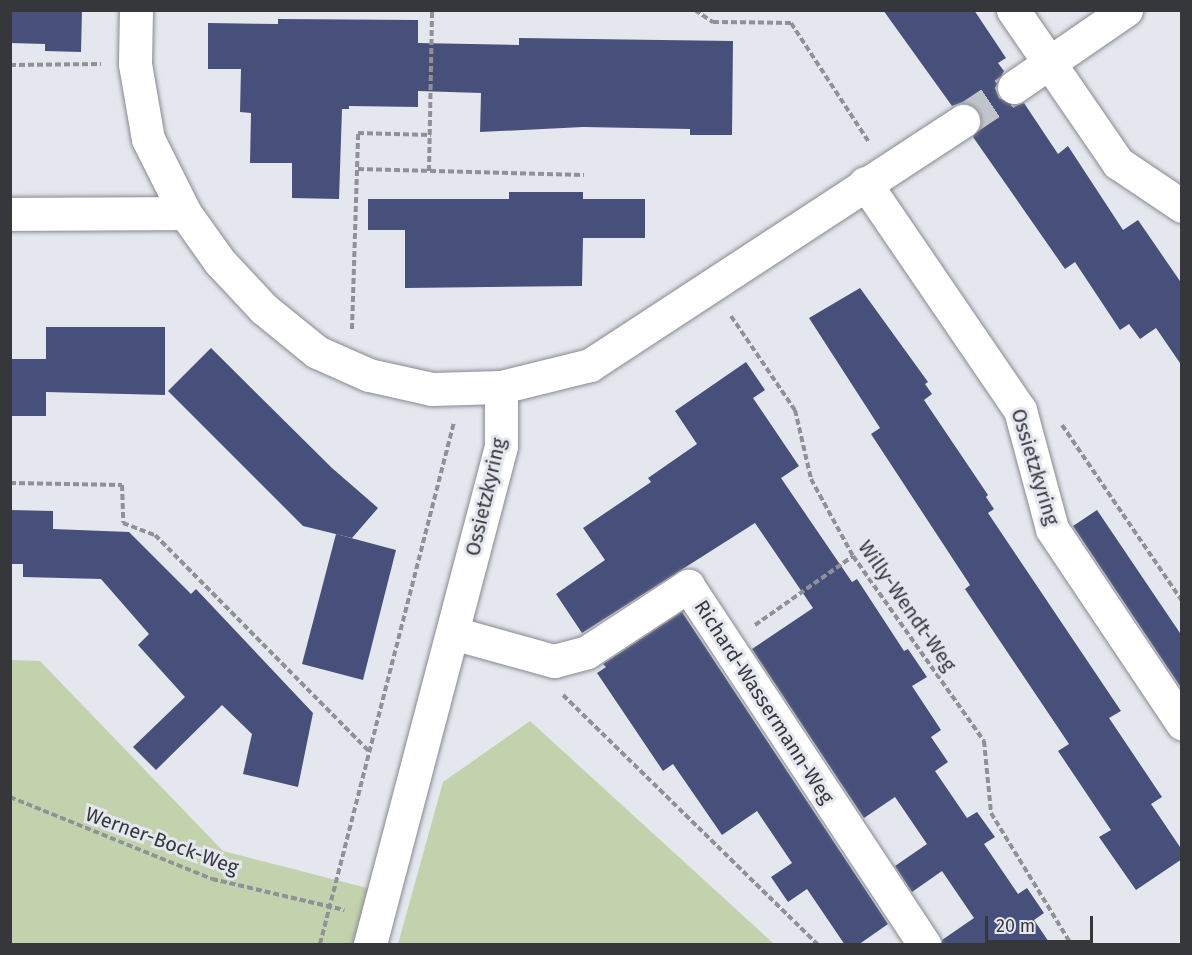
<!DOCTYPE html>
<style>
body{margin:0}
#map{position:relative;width:1192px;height:955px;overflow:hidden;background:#e5e7ef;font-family:"Fira Sans",sans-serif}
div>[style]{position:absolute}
.green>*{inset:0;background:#c2d2ad}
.building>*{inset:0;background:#47507b}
.minor-tunnel>*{height:33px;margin-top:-16.5px;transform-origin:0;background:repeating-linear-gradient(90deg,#c2c4cb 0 33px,transparent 0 49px)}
.path>*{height:4px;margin-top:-2px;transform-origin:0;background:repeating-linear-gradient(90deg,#8f9196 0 6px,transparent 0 9px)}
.roads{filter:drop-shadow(0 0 2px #878990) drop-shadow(0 0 2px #878990)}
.minor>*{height:33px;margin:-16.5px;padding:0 16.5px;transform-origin:16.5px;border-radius:16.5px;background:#fff}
span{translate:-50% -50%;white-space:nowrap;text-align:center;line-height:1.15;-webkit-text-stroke:6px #e5e7ef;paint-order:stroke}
.street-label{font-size:20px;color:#36373a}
.frame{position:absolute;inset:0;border:12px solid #36373a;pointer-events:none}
.scale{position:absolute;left:985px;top:916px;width:108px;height:27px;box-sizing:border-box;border:3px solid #36373a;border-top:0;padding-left:8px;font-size:18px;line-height:21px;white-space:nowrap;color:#36373a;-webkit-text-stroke:4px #e5e7ef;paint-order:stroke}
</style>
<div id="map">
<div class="green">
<i style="clip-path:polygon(11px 660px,40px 661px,223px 851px,371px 889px,357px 944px,11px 944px)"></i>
<i style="clip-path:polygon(530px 721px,774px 944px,398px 944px,443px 782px)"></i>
</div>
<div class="building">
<i style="clip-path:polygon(10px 10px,82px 10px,81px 52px,45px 51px,45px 44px,10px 43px)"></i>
<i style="clip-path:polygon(883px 10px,974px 10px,1006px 58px,998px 63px,1004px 71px,995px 88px,999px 98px,1015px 106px,1024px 103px,1058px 154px,1068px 146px,1123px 230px,1138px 220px,1182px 284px,1182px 366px,1156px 328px,1140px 339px,1129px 324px,1120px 330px,1075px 262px,1065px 269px,973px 137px,982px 121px,978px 110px,963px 102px,952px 106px)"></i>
<i style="clip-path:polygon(278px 19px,418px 20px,418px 43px,519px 45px,519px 38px,733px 41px,732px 135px,690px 135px,690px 129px,583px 127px,480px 132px,481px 93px,418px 91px,418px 107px,349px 106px,349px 109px,342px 109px,339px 199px,292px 198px,292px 163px,250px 163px,251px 113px,240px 112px,241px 69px,208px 69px,208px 23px,278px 24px)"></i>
<i style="clip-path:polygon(509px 192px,583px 192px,583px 199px,645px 199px,645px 238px,583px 238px,582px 286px,405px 288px,405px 230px,368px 230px,368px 199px,509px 199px)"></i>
<i style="clip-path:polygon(860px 288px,928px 382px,925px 384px,932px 394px,924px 400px,988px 495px,986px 497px,994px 509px,988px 513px,1121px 711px,1109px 718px,1162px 797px,1151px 804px,1182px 850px,1182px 859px,1136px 890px,1099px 837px,1111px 830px,1058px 751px,1069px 744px,965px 589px,970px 585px,871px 434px,880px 428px,809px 318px)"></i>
<i style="clip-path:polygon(46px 327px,165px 327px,165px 395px,46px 392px,46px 416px,10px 416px,10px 359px,46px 359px)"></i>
<i style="clip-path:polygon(211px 348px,332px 468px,378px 508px,352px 538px,303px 526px,168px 391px)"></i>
<i style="clip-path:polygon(746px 362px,765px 390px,753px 398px,799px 466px,781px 478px,852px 582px,857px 579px,904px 651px,908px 649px,927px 677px,912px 686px,941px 730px,931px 737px,948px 762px,935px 771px,967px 818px,977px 812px,995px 837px,984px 844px,1018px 894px,1027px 888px,1044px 913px,1034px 920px,1051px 945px,942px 945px,942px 940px,974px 918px,942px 871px,912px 892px,895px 866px,927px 844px,895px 797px,864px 818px,752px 649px,813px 608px,755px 523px,582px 633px,556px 594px,605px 560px,583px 528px,651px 482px,648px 478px,697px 444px,675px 411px)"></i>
<i style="clip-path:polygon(10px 510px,53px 511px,53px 529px,129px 532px,191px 594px,196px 589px,313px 713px,298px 787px,243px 774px,252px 734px,222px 705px,156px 770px,133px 747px,185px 697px,138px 645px,149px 634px,101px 579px,23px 577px,23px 564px,10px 564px)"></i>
<i style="clip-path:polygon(1097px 510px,1182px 636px,1182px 689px,1073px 526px)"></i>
<i style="clip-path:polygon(336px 534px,396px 550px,363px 680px,302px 664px)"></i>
<i style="clip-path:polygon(682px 612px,888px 924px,858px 945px,845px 945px,807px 889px,788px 902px,771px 877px,792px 863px,757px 811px,722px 835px,673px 764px,663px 771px,597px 673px,606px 667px,603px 664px)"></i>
</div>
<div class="minor-tunnel">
<i style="left:963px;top:121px;width:61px;rotate:-33.7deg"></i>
</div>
<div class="path">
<i style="left:695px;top:10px;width:22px;rotate:34deg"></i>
<i style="left:713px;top:22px;width:78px;rotate:0.7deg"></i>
<i style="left:791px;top:23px;width:142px;rotate:56.8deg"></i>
<i style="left:10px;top:65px;width:91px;rotate:-0.6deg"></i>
<i style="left:358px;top:169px;width:226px;rotate:1.5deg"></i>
<i style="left:429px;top:171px;width:161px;rotate:-88.9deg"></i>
<i style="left:731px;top:316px;width:114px;rotate:55.8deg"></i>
<i style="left:795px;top:410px;width:71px;rotate:76.9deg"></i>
<i style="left:811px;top:479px;width:88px;rotate:61.4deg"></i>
<i style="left:853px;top:556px;width:227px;rotate:54.7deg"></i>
<i style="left:984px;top:741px;width:72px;rotate:84.4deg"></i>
<i style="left:991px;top:813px;width:153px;rotate:58.6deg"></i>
<i style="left:352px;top:329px;width:196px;rotate:-88.2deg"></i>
<i style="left:358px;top:133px;width:73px;rotate:1.6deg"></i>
<i style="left:1062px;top:425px;width:213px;rotate:55.7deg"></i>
<i style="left:10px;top:483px;width:112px;rotate:1deg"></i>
<i style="left:122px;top:485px;width:38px;rotate:88deg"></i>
<i style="left:123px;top:523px;width:34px;rotate:21deg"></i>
<i style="left:155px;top:535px;width:304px;rotate:45.3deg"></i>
<i style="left:755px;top:625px;width:120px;rotate:-35.1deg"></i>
<i style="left:563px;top:695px;width:356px;rotate:44.4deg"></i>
<i style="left:10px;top:797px;width:218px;rotate:22.1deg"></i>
<i style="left:212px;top:879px;width:136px;rotate:13.2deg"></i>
<i style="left:320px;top:944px;width:539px;rotate:-75.6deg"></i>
</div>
<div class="roads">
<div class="minor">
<i style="left:136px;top:10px;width:54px;rotate:91.1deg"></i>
<i style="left:135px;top:64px;width:76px;rotate:80.2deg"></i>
<i style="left:148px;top:139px;width:83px;rotate:63.4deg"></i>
<i style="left:185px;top:213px;width:60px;rotate:54.5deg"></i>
<i style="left:220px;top:262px;width:64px;rotate:46.9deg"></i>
<i style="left:264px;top:309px;width:68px;rotate:39.1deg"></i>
<i style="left:317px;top:352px;width:57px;rotate:23.9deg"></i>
<i style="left:369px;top:375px;width:65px;rotate:12.5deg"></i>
<i style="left:432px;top:389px;width:69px;rotate:-1.7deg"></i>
<i style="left:1013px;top:10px;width:186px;rotate:55.5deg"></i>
<i style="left:1118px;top:163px;width:77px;rotate:33.9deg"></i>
<i style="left:1014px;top:87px;width:136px;rotate:-34.5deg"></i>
<i style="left:865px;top:183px;width:275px;rotate:55.7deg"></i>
<i style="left:1020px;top:410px;width:123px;rotate:74.9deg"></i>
<i style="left:1052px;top:529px;width:234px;rotate:56.2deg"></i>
<i style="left:10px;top:214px;width:175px;rotate:-0.3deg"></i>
<i style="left:453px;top:633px;width:105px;rotate:15.5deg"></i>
<i style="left:554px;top:661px;width:34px;rotate:-15deg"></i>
<i style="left:587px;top:652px;width:121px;rotate:-33.2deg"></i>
<i style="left:688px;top:586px;width:429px;rotate:56.6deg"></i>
<i style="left:370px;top:944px;width:515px;rotate:-75.26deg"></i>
<i style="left:501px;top:446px;width:59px;rotate:-90deg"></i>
<i style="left:501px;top:387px;width:92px;rotate:-13.9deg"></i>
<i style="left:590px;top:365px;width:446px;rotate:-33.2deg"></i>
</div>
</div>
<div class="street-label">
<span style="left:1035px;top:467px;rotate:73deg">Ossietzkyring</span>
<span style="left:486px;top:497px;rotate:-77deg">Ossietzkyring</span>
<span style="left:907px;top:606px;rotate:55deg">Willy-Wendt-Weg</span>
<span style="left:764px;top:702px;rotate:57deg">Richard-Wassermann-Weg</span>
<span style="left:162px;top:841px;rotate:20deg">Werner-Bock-Weg</span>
</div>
<div class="frame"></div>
<div class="scale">20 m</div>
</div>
